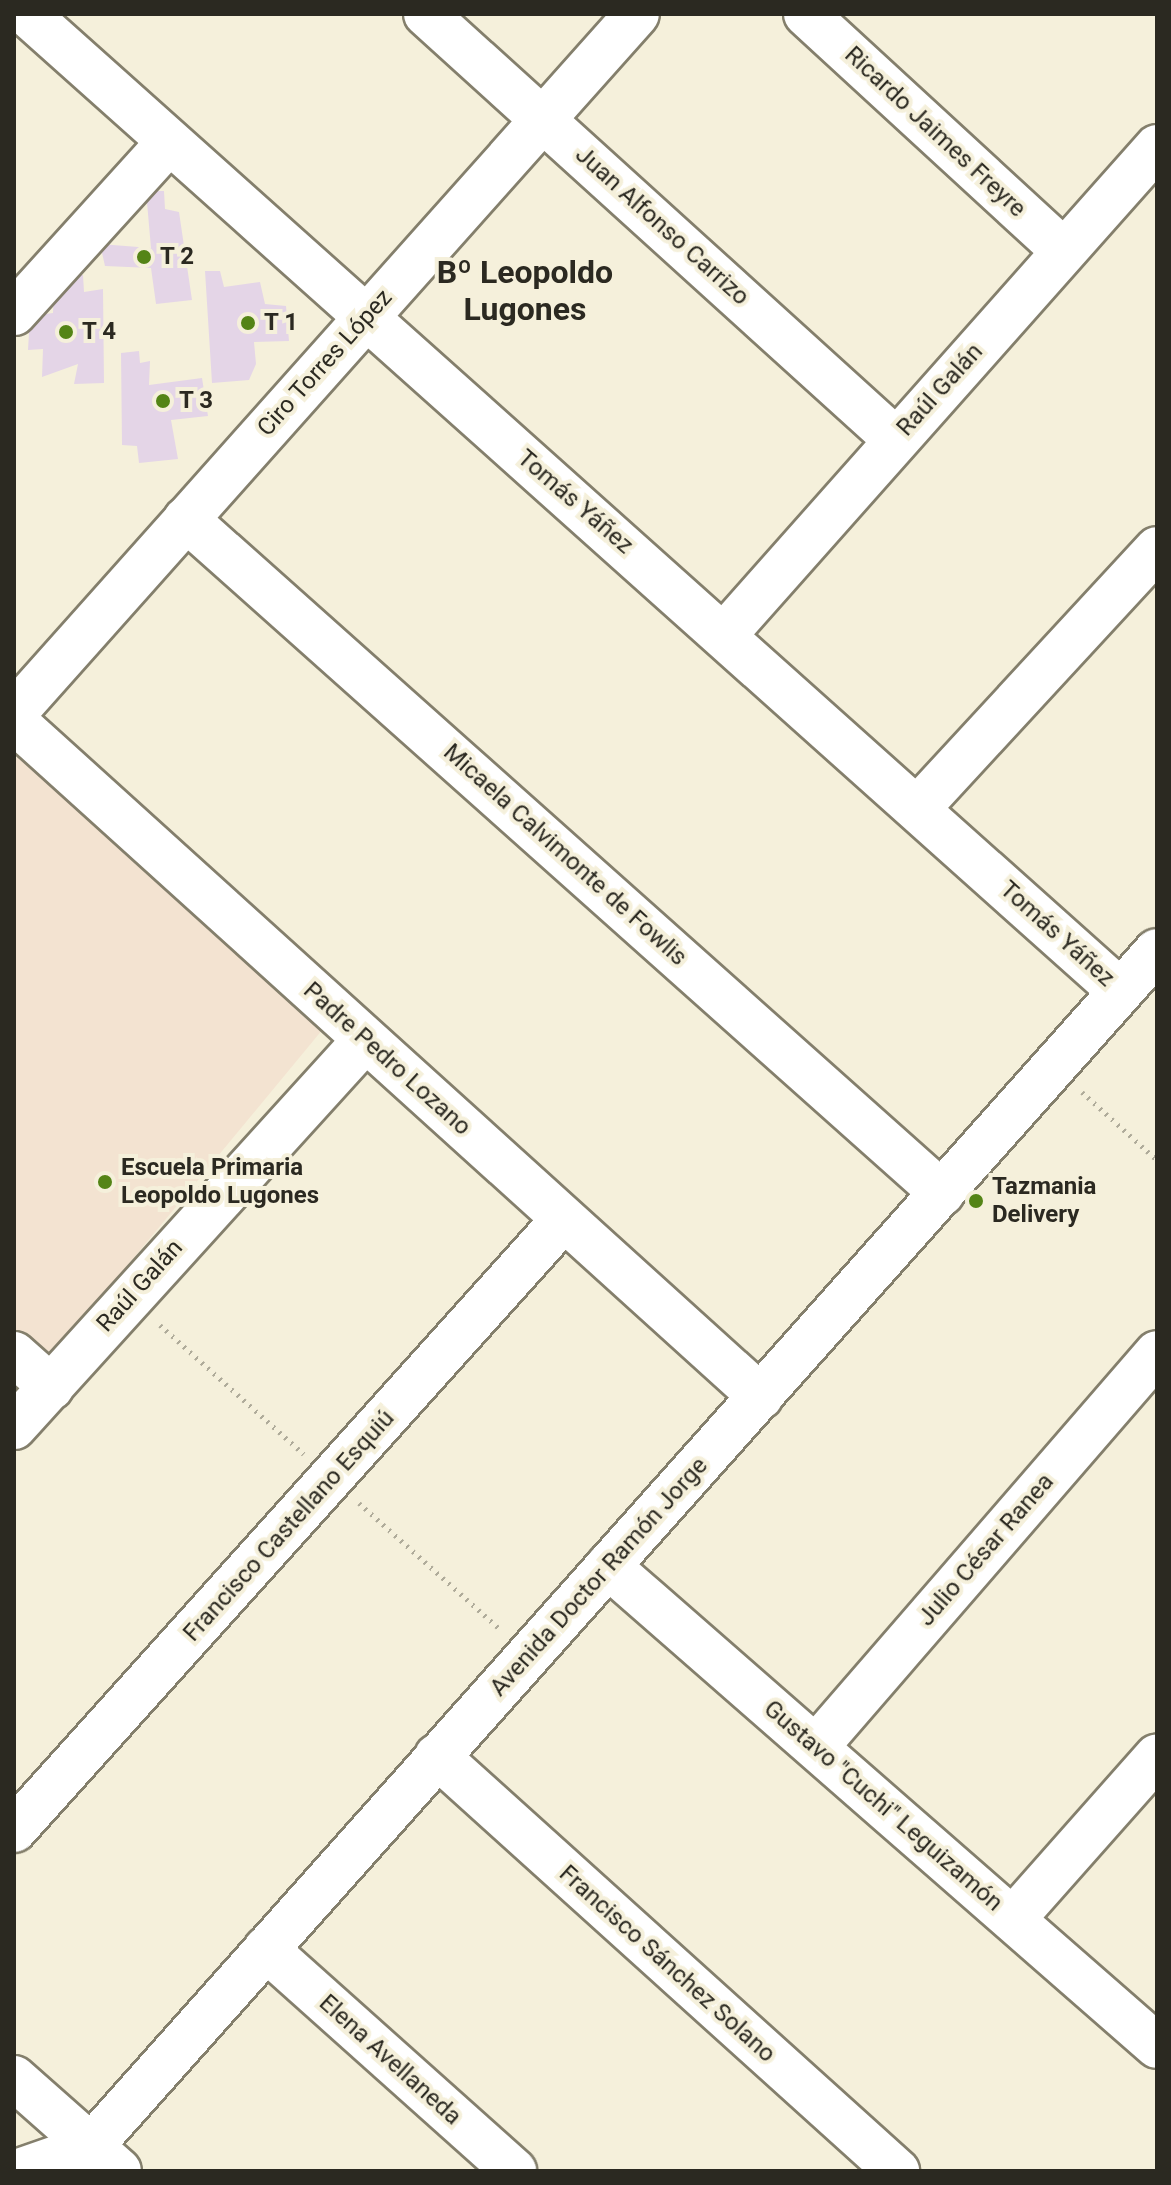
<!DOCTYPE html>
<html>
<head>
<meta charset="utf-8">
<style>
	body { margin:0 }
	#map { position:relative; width:1171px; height:2185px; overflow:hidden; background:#f5f0db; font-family:Roboto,sans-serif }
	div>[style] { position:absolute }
	.education>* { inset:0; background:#f3e3d1 }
	.building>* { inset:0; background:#e4d5e7 }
	.path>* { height:5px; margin-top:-2.5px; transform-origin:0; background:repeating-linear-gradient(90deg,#afab9a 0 2px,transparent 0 8px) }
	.roads { filter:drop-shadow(2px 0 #847f6c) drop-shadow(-2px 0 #847f6c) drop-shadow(0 2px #847f6c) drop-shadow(0 -2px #847f6c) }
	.minor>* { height:44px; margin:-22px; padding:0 22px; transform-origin:22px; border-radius:22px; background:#fff }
	.dots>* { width:22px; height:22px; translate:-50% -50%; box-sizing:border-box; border:4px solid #f5f0db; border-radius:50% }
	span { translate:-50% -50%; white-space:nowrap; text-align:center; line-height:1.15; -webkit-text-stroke:8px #f5f0db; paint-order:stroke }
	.street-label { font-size:24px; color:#2b2921 }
	.poi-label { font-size:24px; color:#2b2921; font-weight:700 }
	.left { translate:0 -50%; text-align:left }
	.district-label { font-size:32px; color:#2b2921; font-weight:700 }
	.frame { position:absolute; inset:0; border:16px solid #2b2921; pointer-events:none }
</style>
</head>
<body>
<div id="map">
	<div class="education">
		<div style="clip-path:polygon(20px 754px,323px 1029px,46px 1364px,14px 1335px,14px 761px)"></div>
	</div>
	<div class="building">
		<div style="clip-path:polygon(146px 191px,164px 191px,165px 209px,179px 212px,192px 300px,156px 304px,151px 268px,105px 266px,100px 244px,151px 248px)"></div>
		<div style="clip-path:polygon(205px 271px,220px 271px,224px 287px,260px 282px,265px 304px,286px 306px,289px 341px,254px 342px,256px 364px,249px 380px,212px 383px)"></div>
		<div style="clip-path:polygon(83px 275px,84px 292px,103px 289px,104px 383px,74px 384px,78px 364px,42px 377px,43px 349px,28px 350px,30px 316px,53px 313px,54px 288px,64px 276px)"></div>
		<div style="clip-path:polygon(139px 351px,140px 363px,150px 361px,149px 385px,202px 378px,208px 416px,171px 420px,178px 459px,139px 463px,137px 446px,122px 445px,121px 353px)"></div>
	</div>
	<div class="path">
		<div style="left:1082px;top:1092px;width:101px;rotate:42.2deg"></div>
		<div style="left:160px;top:1325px;width:193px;rotate:41.9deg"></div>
		<div style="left:359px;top:1503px;width:191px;rotate:41.8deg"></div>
	</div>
	<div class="roads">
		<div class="minor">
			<div style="left:27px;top:14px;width:1466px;rotate:41.79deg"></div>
			<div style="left:426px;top:14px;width:634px;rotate:42.19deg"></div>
			<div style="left:806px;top:14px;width:350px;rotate:42.6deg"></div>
			<div style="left:14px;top:313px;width:231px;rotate:-47.8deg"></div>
			<div style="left:186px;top:519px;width:1013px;rotate:41.72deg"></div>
			<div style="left:725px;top:634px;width:651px;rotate:-48.42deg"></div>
			<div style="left:14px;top:713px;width:936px;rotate:-48.29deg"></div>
			<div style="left:14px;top:721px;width:1007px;rotate:42.14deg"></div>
			<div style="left:918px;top:808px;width:352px;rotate:-47.3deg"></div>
			<div style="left:14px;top:1354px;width:50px;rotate:41.7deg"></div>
			<div style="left:14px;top:1427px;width:522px;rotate:-47.79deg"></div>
			<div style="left:608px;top:1566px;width:729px;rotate:41.16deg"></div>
			<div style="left:816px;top:1747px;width:521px;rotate:-49.12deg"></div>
			<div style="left:437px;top:1756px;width:620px;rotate:42.06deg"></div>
			<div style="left:14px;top:1830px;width:821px;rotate:-48.01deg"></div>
			<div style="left:1013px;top:1919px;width:217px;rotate:-48.5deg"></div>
			<div style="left:266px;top:1949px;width:333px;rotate:41.8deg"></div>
			<div style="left:14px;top:2078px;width:140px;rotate:41.5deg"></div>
			<div style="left:19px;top:2171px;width:76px;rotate:-19.1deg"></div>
			<div style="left:91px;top:2146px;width:1601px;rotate:-48.27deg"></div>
		</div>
	</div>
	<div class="dots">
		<div style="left:144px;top:257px;background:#548416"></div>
		<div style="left:248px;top:323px;background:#548416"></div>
		<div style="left:66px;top:332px;background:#548416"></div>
		<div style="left:163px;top:401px;background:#548416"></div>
		<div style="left:105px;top:1182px;background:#548416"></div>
		<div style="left:976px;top:1201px;background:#548416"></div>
	</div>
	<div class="street-label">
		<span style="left:935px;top:132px;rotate:43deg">Ricardo Jaimes Freyre</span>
		<span style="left:662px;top:226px;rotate:42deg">Juan Alfonso Carrizo</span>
		<span style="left:325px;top:363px;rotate:-48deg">Ciro Torres López</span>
		<span style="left:940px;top:390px;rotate:-48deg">Raúl Galán</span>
		<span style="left:575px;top:502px;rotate:41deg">Tomás Yáñez</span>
		<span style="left:565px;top:855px;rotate:42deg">Micaela Calvimonte de Fowlis</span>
		<span style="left:1057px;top:934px;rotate:42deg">Tomás Yáñez</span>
		<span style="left:387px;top:1059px;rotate:42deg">Padre Pedro Lozano</span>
		<span style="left:140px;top:1286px;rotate:-48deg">Raúl Galán</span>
		<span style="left:289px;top:1526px;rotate:-48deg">Francisco Castellano Esquiú</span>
		<span style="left:986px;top:1550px;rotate:-49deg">Julio César Ranea</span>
		<span style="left:599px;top:1577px;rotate:-48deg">Avenida Doctor Ramón Jorge</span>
		<span style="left:883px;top:1806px;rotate:41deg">Gustavo "Cuchi" Leguizamón</span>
		<span style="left:667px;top:1964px;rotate:42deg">Francisco Sánchez Solano</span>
		<span style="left:390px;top:2060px;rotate:42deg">Elena Avellaneda</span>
	</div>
	<div class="poi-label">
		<span class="left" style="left:160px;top:257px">T 2</span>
		<span class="left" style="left:264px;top:323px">T 1</span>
		<span class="left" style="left:82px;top:332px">T 4</span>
		<span class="left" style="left:179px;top:401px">T 3</span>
		<span class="left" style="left:121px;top:1182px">Escuela Primaria<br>Leopoldo Lugones</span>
		<span class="left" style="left:992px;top:1201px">Tazmania<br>Delivery</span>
	</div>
	<div class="district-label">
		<span style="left:525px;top:291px">Bº Leopoldo<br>Lugones</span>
	</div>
	<div class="frame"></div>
</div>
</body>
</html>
